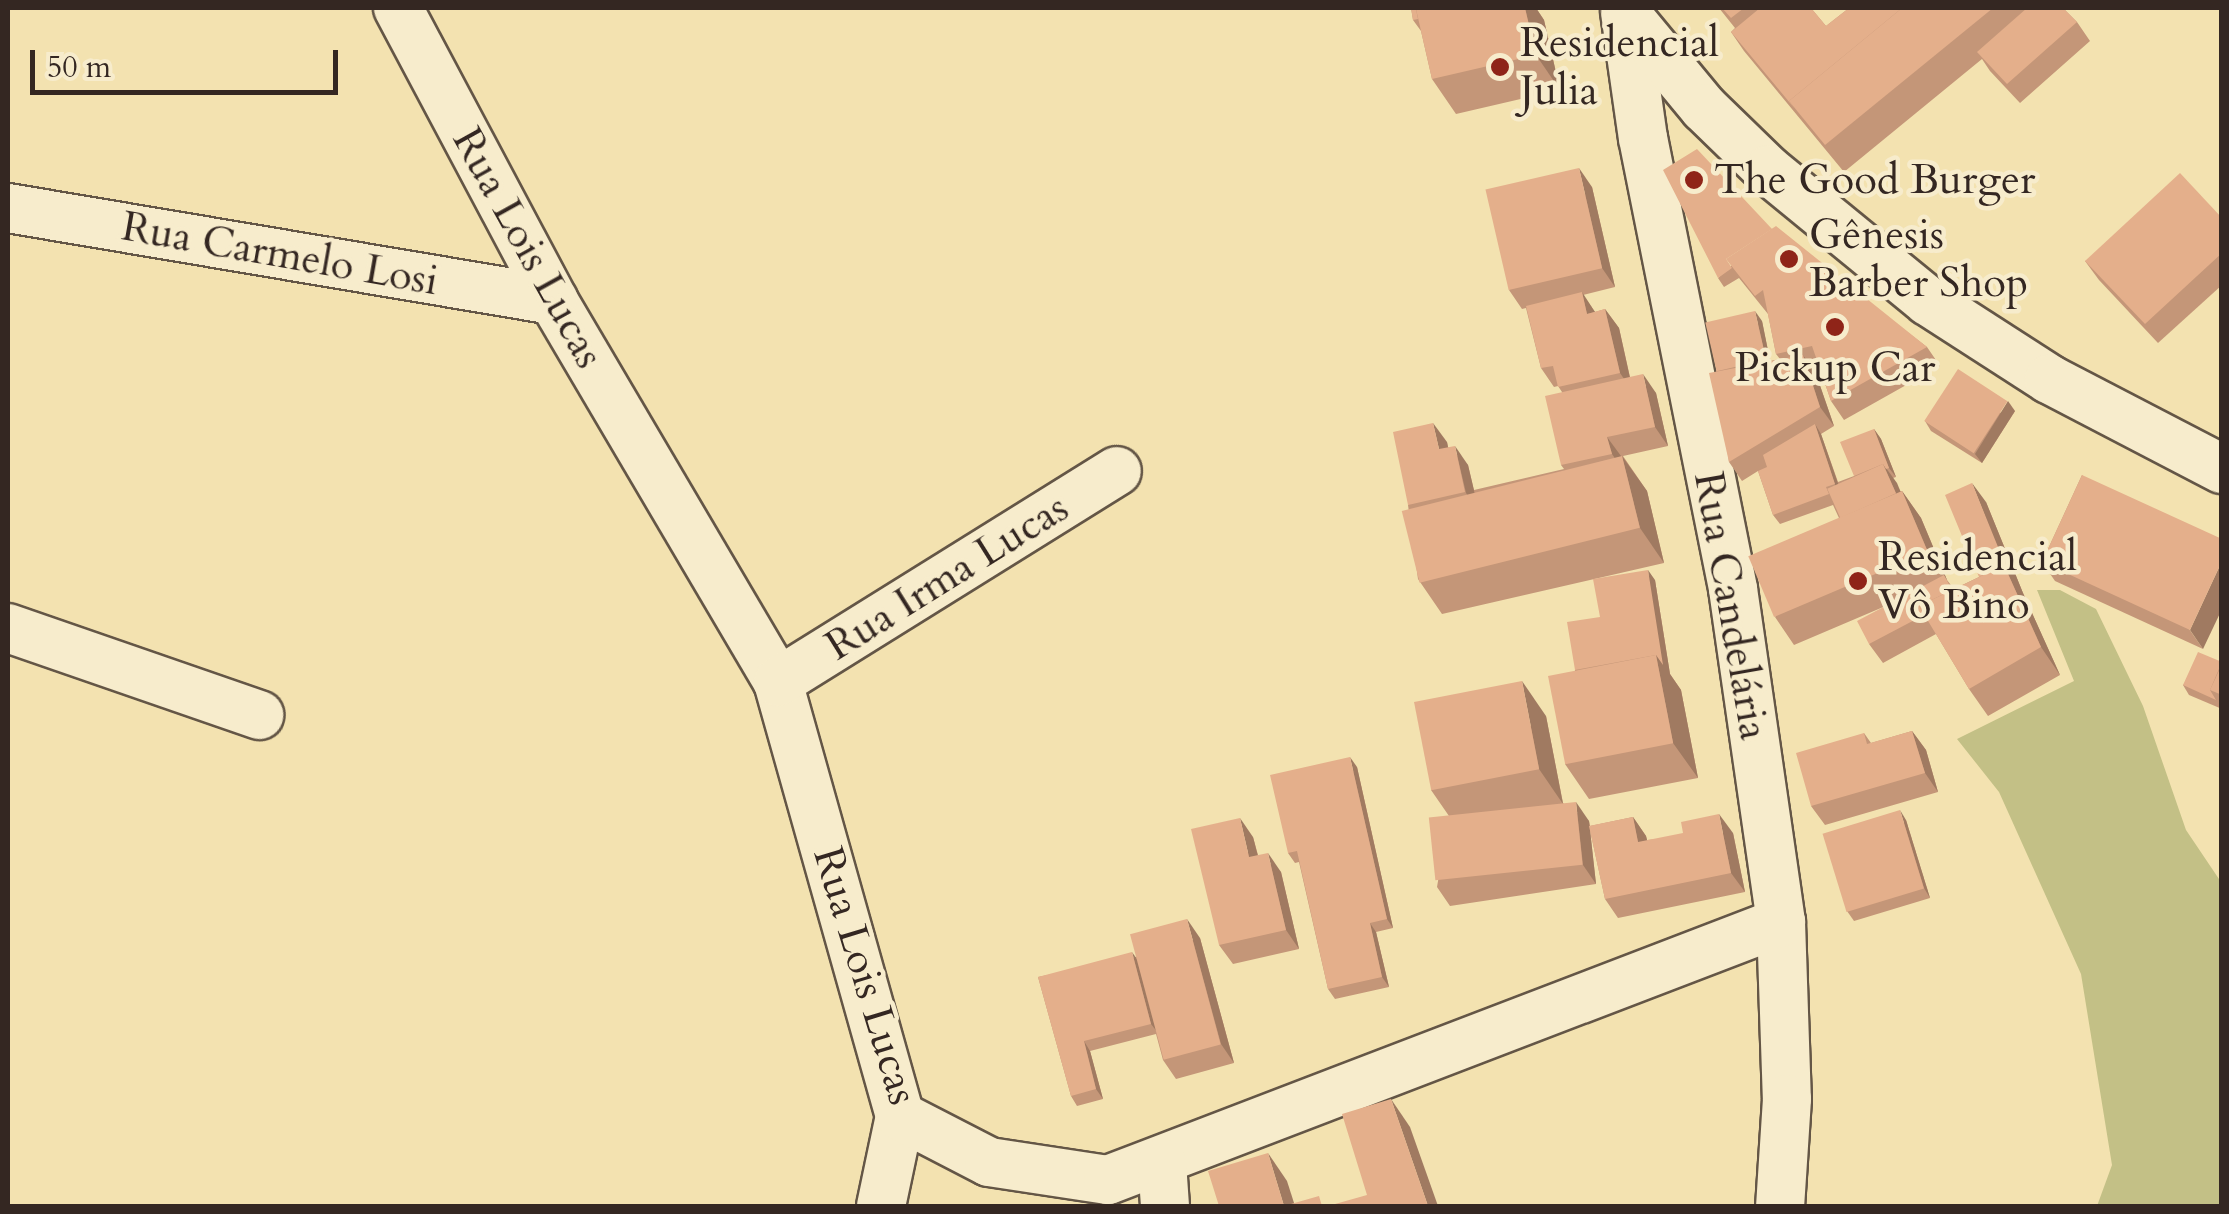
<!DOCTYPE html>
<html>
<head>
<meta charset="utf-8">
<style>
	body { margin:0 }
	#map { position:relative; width:2229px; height:1214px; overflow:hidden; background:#f3e2b0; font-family:Cardo,serif }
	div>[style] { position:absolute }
	.green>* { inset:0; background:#c3c086 }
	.roads { filter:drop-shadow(2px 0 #645646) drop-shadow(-2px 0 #645646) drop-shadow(0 2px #645646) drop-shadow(0 -2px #645646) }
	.minor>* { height:48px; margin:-24px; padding:0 24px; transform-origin:24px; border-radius:24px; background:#f7eccc }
	.wall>* { inset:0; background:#c49678 }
	.shaded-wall>* { inset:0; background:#a07a61 }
	.building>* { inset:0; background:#e4af8b; transform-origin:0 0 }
	.dots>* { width:28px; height:28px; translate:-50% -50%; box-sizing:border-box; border:5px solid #f7eccc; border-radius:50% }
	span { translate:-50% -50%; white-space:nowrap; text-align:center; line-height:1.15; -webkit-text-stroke:9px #f7eccc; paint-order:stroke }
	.poi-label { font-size:42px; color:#342722 }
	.left { translate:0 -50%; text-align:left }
	.street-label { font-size:42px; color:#342722 }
	.frame { position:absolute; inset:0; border:10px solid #342722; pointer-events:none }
	.scale { position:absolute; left:30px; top:50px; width:308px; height:45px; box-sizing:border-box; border:5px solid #342722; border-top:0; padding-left:12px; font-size:30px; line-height:35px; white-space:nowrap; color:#342722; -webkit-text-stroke:8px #f7eccc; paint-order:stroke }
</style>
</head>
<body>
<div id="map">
	<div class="green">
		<div style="clip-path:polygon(2037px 590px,2060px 590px,2096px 609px,2143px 706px,2186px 830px,2221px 882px,2221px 1206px,2097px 1206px,2112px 1165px,2081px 974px,1999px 792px,1957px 739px,2074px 681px)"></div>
	</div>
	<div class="roads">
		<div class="minor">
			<div style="left:398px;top:8px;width:331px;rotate:62deg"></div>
			<div style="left:553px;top:300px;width:443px;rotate:59.5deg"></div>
			<div style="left:778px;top:682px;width:451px;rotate:74.3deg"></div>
			<div style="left:900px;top:1116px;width:92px;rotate:101.9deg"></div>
			<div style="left:1625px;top:12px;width:127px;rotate:81.9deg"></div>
			<div style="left:1643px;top:138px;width:460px;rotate:78.7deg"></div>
			<div style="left:1733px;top:589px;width:336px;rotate:81.8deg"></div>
			<div style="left:1781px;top:922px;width:177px;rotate:88.1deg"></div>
			<div style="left:1787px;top:1099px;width:107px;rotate:93.7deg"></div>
			<div style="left:1627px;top:15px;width:121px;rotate:50.4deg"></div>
			<div style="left:1704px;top:108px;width:89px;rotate:44.1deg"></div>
			<div style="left:1768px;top:170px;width:207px;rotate:39.3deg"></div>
			<div style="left:1928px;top:301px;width:144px;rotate:32.8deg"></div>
			<div style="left:2049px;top:379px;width:195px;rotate:27.5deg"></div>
			<div style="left:8px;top:208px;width:553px;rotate:9.58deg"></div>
			<div style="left:8px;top:628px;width:266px;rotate:19.1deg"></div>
			<div style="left:778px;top:682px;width:399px;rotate:-31.9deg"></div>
			<div style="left:900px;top:1116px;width:100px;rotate:27.3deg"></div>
			<div style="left:989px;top:1162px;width:120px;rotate:8.6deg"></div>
			<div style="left:1108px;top:1180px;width:721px;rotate:-20.97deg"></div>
			<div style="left:1162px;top:1163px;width:43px;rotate:86deg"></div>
		</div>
	</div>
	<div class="wall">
		<div style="clip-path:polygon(1411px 8px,1536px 8px,1544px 20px,1560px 90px,1456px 114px,1432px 79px,1421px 31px,1413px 20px)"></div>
		<div style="clip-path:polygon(1719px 8px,1811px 8px,1826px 26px,1849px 8px,2063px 8px,2077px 22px,2090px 41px,2020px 103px,1990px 71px,1982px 59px,1844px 172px,1744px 51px,1731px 32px,1735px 28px)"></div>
		<div style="clip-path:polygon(1592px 187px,1615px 287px,1583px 295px,1595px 312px,1605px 309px,1619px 328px,1630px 377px,1656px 393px,1668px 446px,1623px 456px,1647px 491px,1664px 563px,1442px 614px,1418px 579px,1408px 505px,1447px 442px,1448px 447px,1468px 465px,1474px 490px,1564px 469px,1561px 465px,1562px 392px,1558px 386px,1554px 387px,1541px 368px,1526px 308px,1522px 309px,1509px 290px)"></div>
		<div style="clip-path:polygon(2222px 218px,2222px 285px,2158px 343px,2099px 280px,2085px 261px)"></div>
		<div style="clip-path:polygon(1772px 229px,1927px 347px,1940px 366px,1844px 420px,1831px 401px,1819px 366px,1812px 368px,1816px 374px,1834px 426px,1821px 434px,1838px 482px,1854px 476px,1874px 429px,1881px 439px,1896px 477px,1893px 478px,1900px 491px,1902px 491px,1921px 518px,1947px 580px,1954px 589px,1979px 577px,1986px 502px,2023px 593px,2060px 675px,1988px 716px,1969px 689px,1936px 634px,1883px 663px,1869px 644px,1888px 605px,1794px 645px,1775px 617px,1839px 518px,1833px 505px,1780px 524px,1773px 515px,1758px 471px,1742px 481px,1729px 462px,1716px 371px,1762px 321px,1770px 361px,1780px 359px,1776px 354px,1768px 314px,1739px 278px,1724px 287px,1718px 278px)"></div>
		<div style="clip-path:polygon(2015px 411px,1982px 463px,1931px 431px,1925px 421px)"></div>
		<div style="clip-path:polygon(2082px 475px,2203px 649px,2055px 581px,2042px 562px)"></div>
		<div style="clip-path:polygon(1655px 580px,1670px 674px,1681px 690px,1698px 778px,1589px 799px,1565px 764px,1575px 670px,1600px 617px)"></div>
		<div style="clip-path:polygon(2222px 662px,2222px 709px,2189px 695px,2183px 685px)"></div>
		<div style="clip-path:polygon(1546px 716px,1563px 803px,1589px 821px,1590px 826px,1633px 817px,1646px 836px,1647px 840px,1733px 833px,1745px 892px,1618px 918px,1605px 899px,1590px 830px,1596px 884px,1450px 906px,1437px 887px,1449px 816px,1431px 790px)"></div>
		<div style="clip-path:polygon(1912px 731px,1926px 750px,1938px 792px,1825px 825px,1811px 806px,1864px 733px,1871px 743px)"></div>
		<div style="clip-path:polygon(1357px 767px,1393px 928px,1376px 932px,1389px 987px,1335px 999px,1328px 989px,1299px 862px,1295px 863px,1288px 853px)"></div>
		<div style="clip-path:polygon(1906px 820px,1930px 898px,1854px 921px,1847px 911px)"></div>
		<div style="clip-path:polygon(1253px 837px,1258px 855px,1281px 872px,1299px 949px,1233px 964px,1219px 945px)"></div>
		<div style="clip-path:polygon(1200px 938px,1234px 1063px,1176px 1079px,1163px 1060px,1156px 1034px,1090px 1051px,1103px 1099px,1077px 1106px,1071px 1096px,1038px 977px,1136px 957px)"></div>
	</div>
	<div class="shaded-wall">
		<div style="clip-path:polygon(1525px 8px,1536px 8px,1544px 20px,1560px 90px,1536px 55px)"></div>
		<div style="clip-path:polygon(1579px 168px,1592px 187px,1615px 287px,1602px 268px)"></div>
		<div style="clip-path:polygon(1582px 292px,1595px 312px,1587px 314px)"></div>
		<div style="clip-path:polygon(1605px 309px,1619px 328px,1633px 392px,1620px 373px)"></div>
		<div style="clip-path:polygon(1755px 311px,1762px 321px,1772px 370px,1766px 360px)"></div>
		<div style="clip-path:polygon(1803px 355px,1816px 374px,1834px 426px,1820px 407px)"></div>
		<div style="clip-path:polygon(1643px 374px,1656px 393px,1668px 446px,1655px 427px)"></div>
		<div style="clip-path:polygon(2008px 401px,2015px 411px,1982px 463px,1975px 454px)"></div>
		<div style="clip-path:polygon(1433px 423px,1447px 442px,1452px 468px,1439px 449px)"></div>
		<div style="clip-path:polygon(1815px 424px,1821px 434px,1844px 501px,1837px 491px)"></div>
		<div style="clip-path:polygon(1874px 429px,1881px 439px,1896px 477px,1889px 468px)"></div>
		<div style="clip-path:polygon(1607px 437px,1621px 456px,1625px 473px,1612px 454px)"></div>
		<div style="clip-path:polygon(1455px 446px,1468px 465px,1479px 512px,1466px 493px)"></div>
		<div style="clip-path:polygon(1622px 456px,1647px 491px,1664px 563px,1640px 528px)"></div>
		<div style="clip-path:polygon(1883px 464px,1897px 483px,1911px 517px,1898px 498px)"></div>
		<div style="clip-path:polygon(1972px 483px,1986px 502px,2023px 593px,2060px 675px,2041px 647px,2004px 565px)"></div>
		<div style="clip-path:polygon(1902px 491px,1921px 518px,1947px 580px,1928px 552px)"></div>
		<div style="clip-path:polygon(2222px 561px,2222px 609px,2203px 649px,2190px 630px)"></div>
		<div style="clip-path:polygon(1648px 570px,1655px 580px,1670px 674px,1681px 690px,1698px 778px,1673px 743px,1656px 655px)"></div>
		<div style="clip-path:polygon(1522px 681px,1546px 716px,1563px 804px,1539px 769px)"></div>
		<div style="clip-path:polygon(1912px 731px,1926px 750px,1938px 792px,1925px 773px)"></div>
		<div style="clip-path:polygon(1350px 757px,1357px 767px,1393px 928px,1387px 919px)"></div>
		<div style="clip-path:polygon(1576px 802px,1589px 821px,1596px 884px,1583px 865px)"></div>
		<div style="clip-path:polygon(1900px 810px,1906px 820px,1930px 898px,1924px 888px)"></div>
		<div style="clip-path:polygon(1719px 814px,1733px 833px,1745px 892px,1731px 873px)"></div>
		<div style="clip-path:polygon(1633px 817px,1646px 836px,1652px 861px,1638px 842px)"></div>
		<div style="clip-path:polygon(1240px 818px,1253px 837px,1263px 876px,1249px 857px)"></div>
		<div style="clip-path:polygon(1268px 853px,1281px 872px,1299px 949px,1286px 930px)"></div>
		<div style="clip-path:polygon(1187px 919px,1200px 938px,1234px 1063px,1221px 1044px)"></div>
		<div style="clip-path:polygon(1370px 923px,1376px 932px,1389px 987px,1382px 977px)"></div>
		<div style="clip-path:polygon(1132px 952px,1139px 962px,1158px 1033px,1151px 1024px)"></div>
		<div style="clip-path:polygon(1084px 1041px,1090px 1051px,1103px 1099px,1096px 1089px)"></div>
		<div style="clip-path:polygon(1391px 1099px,1410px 1127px,1438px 1206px,1428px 1206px)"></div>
		<div style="clip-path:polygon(1268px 1153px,1287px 1181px,1295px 1206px,1284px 1206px)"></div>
	</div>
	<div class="building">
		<div style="clip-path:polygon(1411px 8px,1422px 8px,1416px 9px,1418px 19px,1413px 20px)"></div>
		<div style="clip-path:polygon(1422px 8px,1525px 8px,1536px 55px,1432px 79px,1416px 9px)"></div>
		<div style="clip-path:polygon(1722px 8px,1744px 8px,1731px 18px)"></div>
		<div style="clip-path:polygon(1760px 8px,1811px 8px,1826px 26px,1849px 8px,1902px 8px,1789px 101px,1795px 109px,1731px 32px)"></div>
		<div style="clip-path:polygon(1902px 8px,1993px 8px,1825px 145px,1789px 101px)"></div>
		<div style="clip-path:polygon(2027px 8px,2063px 8px,2077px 22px,2007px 84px,1977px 52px)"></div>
		<div style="clip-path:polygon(1697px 149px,1772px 229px,1726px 259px,1732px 268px,1718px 278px,1663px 170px)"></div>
		<div style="left:1579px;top:168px;width:103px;height:96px;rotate:77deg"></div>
		<div style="clip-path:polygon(2180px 173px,2222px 218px,2222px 253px,2145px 324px,2085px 261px)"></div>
		<div style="clip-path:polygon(1776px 226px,1927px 347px,1831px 401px,1812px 346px,1776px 354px,1763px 290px,1755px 296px,1726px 259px)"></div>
		<div style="clip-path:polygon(1582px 292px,1587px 314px,1605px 309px,1620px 373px,1558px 387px,1553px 366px,1541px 368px,1526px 306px)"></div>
		<div style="left:1755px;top:311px;width:50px;height:51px;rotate:77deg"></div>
		<div style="clip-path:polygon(1803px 355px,1820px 407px,1729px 462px,1709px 373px)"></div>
		<div style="left:1958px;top:369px;width:59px;height:62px;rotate:33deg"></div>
		<div style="clip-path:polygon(1643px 374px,1655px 427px,1607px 437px,1612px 454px,1561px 465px,1545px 396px)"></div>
		<div style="clip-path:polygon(1433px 423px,1439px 449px,1455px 446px,1465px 492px,1408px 505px,1393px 432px)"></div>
		<div style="clip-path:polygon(1815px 424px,1835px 484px,1826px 487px,1829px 494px,1773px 515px,1758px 471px,1767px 467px,1763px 455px)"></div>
		<div style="clip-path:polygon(1874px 429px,1889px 468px,1886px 469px,1883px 464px,1854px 476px,1840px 442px)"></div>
		<div style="left:1622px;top:456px;width:74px;height:227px;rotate:76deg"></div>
		<div style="left:1883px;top:464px;width:32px;height:61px;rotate:66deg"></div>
		<div style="clip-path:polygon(2082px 475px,2222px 539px,2222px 561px,2190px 630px,2042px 562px)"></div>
		<div style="clip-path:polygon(1972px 483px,2009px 574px,2004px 565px,1979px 577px,1945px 495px)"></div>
		<div style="left:1902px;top:491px;width:66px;height:167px;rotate:67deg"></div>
		<div style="clip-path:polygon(2004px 565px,2041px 647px,1969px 689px,1919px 606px)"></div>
		<div style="clip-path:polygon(1648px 570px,1663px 665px,1656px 655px,1575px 670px,1567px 622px,1600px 617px,1593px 579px)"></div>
		<div style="clip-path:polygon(1944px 575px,1952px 590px,1919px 606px,1924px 615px,1869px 644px,1857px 621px)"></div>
		<div style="clip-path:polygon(2198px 652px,2222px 662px,2210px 690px,2216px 700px,2183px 685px)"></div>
		<div style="left:1656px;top:655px;width:90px;height:110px;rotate:79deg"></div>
		<div style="clip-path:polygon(2222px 664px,2222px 695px,2210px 690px)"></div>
		<div style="left:1522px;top:681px;width:90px;height:110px;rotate:79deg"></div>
		<div style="clip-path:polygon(1912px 731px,1925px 773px,1811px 806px,1796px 753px,1864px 733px,1867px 744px)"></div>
		<div style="clip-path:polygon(1350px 757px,1387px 919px,1370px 923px,1382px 977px,1328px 989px,1297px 851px,1288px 853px,1270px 775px)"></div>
		<div style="left:1576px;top:802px;width:63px;height:148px;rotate:84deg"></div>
		<div style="left:1900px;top:810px;width:82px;height:81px;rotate:73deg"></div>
		<div style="clip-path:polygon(1719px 814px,1731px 873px,1605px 899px,1589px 826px,1633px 817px,1638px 842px,1683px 833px,1681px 822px)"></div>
		<div style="clip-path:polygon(1240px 818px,1249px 857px,1268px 853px,1286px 930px,1219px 945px,1191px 829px)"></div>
		<div style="left:1187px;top:919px;width:130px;height:59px;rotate:75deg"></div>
		<div style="clip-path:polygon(1132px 952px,1151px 1024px,1084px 1041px,1096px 1089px,1071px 1096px,1038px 977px)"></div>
		<div style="clip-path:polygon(1391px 1099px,1428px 1206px,1328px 1206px,1367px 1195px,1342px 1114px)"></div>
		<div style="clip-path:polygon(1268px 1153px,1284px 1206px,1319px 1196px,1322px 1206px,1219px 1206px,1208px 1171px)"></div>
	</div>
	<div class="dots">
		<div style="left:1500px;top:67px;background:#8f2418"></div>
		<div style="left:1694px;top:180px;background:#8f2418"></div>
		<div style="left:1789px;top:259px;background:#8f2418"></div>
		<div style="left:1835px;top:327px;background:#8f2418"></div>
		<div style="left:1858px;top:581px;background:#8f2418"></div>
	</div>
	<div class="poi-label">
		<span class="left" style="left:1520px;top:67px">Residencial<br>Julia</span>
		<span class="left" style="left:1714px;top:180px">The Good Burger</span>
		<span class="left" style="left:1809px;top:259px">Gênesis<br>Barber Shop</span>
		<span style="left:1835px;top:368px">Pickup Car</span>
		<span class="left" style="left:1878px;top:581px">Residencial<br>Vô Bino</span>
	</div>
	<div class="street-label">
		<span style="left:528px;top:248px;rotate:61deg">Rua Lois Lucas</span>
		<span style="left:280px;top:254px;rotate:10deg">Rua Carmelo Losi</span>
		<span style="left:947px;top:577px;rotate:-32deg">Rua Irma Lucas</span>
		<span style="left:1731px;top:606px;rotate:80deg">Rua Candelária</span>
		<span style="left:865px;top:976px;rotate:73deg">Rua Lois Lucas</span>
	</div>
	<div class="frame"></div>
	<div class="scale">50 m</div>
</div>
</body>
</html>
